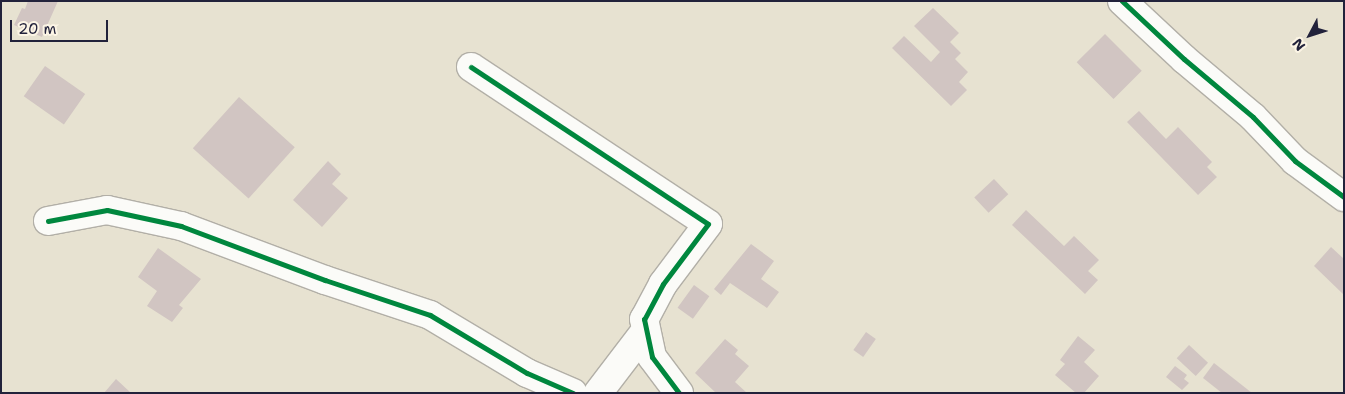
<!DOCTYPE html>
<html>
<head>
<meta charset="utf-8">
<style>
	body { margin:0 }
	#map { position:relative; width:1345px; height:394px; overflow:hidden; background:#e7e2d1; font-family:"Shantell Sans",sans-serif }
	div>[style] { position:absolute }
	.building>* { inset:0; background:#d1c5c2; transform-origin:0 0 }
	.roads { filter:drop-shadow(1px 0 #b2afa7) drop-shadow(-1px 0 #b2afa7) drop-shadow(0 1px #b2afa7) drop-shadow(0 -1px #b2afa7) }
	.minor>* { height:28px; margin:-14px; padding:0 14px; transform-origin:14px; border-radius:14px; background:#fbfbf8 }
	.cycleway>* { height:5px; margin:-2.5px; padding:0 2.5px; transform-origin:2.5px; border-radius:2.5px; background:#00873e }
	span { translate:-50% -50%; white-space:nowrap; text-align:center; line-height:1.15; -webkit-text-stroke:5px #fcf5e5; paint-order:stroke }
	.frame { position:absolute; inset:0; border:2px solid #22223b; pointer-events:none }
	.north { position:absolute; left:1285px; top:10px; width:50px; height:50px; -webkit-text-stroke:4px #fcf5e5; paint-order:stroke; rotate:230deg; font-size:14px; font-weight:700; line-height:20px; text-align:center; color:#22223b }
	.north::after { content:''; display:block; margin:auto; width:18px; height:22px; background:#22223b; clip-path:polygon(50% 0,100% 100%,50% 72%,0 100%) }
	.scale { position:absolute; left:10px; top:20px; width:98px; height:22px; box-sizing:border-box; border:2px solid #22223b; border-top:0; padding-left:6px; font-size:15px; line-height:18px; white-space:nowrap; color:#22223b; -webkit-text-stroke:4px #fcf5e5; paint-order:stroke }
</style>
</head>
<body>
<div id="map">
	<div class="building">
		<div style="clip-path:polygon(28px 1px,58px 1px,42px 37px,14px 25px,22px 8px,25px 9px)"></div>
		<div style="clip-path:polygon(933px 8px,959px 33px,950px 42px,961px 53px,955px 59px,968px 72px,959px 82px,967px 90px,951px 106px,892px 48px,904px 36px,931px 62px,940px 52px,914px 26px)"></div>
		<div style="left:1105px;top:34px;width:52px;height:40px;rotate:45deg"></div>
		<div style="left:45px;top:66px;width:49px;height:37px;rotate:35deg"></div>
		<div style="left:239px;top:97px;width:75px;height:69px;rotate:42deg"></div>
		<div style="clip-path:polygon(1139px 111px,1166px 139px,1178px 127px,1212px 162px,1207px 167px,1217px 177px,1198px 195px,1127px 122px)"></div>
		<div style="clip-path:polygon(328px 161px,341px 174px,332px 184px,348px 198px,322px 227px,293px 200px)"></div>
		<div style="left:994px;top:179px;width:21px;height:27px;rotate:47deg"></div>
		<div style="clip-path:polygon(1026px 210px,1064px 246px,1074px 236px,1099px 260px,1088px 271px,1098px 280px,1085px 294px,1012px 225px)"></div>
		<div style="clip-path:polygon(751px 244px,774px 261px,761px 279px,779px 292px,767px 308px,730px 283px,721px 295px,714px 289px)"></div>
		<div style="clip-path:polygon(1331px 247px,1344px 259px,1344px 295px,1314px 266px)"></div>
		<div style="clip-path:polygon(158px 248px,201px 279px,179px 305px,183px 308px,172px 322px,147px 306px,157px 291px,138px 277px)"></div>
		<div style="left:694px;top:285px;width:19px;height:28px;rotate:36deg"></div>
		<div style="left:866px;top:332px;width:12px;height:22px;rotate:35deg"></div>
		<div style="clip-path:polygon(1078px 336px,1095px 350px,1084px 362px,1099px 376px,1084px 393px,1076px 393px,1055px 375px,1065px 364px,1060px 360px)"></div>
		<div style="clip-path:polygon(725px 339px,738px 350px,735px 354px,749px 366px,735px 382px,747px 393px,716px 393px,695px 373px)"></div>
		<div style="left:1189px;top:345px;width:26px;height:18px;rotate:43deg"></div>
		<div style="clip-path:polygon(1214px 363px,1252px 393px,1222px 393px,1203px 378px)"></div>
		<div style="clip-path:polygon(1175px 366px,1187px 375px,1184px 379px,1189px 383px,1182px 390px,1166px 377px)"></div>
		<div style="clip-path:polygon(116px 379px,131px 393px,104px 393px)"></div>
	</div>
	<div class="roads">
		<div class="minor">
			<div style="left:1122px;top:1px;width:85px;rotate:43.1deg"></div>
			<div style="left:1184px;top:59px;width:90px;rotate:40deg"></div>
			<div style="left:1253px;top:117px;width:61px;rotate:46.3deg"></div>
			<div style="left:1295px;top:161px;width:61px;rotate:36.3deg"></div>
			<div style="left:471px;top:67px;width:284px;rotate:33.5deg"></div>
			<div style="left:708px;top:224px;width:75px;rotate:126.9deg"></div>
			<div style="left:663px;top:284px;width:40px;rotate:118deg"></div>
			<div style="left:644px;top:319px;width:39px;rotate:78deg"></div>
			<div style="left:652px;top:357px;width:45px;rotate:53.1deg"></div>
			<div style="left:48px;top:221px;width:60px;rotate:-10.6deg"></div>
			<div style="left:107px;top:210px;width:76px;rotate:12.2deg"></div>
			<div style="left:181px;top:226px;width:154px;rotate:20.6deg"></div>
			<div style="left:325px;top:280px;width:111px;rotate:18.4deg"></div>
			<div style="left:430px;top:315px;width:113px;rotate:30.9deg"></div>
			<div style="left:527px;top:373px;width:50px;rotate:23.5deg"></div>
			<div style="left:598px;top:393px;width:79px;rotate:-52.7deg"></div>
		</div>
	</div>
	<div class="cycleway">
		<div style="left:1122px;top:1px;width:85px;rotate:43.1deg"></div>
		<div style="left:1184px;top:59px;width:90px;rotate:40deg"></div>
		<div style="left:1253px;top:117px;width:61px;rotate:46.3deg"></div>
		<div style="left:1295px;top:161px;width:61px;rotate:36.3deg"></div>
		<div style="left:471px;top:67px;width:284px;rotate:33.5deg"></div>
		<div style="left:708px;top:224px;width:75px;rotate:126.9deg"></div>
		<div style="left:663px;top:284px;width:40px;rotate:118deg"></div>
		<div style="left:644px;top:319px;width:39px;rotate:78deg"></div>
		<div style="left:652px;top:357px;width:45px;rotate:53.1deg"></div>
		<div style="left:48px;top:221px;width:60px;rotate:-10.6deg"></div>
		<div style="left:107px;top:210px;width:76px;rotate:12.2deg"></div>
		<div style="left:181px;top:226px;width:154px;rotate:20.6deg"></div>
		<div style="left:325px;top:280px;width:111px;rotate:18.4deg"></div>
		<div style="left:430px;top:315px;width:113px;rotate:30.9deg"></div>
		<div style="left:527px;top:373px;width:50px;rotate:23.5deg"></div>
	</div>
	<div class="frame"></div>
	<div class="north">N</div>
	<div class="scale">20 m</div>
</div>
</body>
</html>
